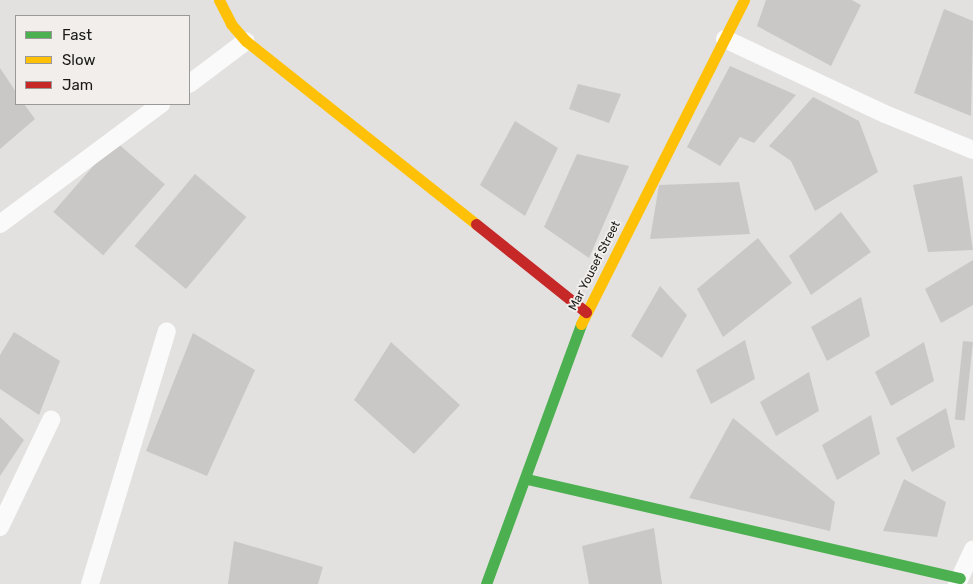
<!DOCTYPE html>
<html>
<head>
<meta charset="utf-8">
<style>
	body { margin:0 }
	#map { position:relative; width:973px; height:584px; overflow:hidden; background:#e2e1df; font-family:Rubik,sans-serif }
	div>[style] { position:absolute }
	.building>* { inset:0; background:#c9c8c6; transform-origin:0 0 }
	.street>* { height:18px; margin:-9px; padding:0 9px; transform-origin:9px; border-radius:9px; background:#fbfafa }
	.fast>* { height:11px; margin:-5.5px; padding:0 5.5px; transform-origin:5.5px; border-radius:5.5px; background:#4caf50 }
	.slow>* { height:11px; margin:-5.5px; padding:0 5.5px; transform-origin:5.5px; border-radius:5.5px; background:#ffc107 }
	.jam>* { height:11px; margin:-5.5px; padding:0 5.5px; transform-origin:5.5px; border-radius:5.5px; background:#c62828 }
	span { translate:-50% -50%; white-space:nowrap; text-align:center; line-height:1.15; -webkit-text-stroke:4px #f1eeeb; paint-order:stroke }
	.street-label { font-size:12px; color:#1a1918 }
	.legend { position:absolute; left:15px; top:15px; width:175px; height:90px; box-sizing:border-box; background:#f1eeeb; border:1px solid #9b9997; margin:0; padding:6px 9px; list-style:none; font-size:15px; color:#1a1918 }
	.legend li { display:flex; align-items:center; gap:10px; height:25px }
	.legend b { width:25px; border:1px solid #9b9997 }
</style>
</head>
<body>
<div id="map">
	<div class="building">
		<div style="clip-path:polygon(766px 0,852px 0,861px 5px,831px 66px,757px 26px)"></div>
		<div style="clip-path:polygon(944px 9px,973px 21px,971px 116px,914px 93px)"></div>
		<div style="clip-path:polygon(730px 66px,796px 95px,754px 143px,740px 137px,720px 166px,687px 147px)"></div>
		<div style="clip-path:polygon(0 68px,16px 92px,16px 104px,24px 104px,35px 119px,0 149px)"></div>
		<div style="clip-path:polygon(578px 84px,621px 94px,609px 123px,569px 109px)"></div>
		<div style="clip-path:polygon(813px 97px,859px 121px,878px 172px,815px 211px,791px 161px,769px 146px)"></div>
		<div style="clip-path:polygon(515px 121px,558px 148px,525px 216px,480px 185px)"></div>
		<div style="left:115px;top:141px;width:66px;height:94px;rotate:41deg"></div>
		<div style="clip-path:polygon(577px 154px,629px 166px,589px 258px,544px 227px)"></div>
		<div style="left:195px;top:174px;width:67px;height:94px;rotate:40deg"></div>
		<div style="clip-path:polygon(962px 176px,973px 250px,928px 252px,913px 185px)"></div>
		<div style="clip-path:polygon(739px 182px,750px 234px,650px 239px,659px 185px)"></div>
		<div style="clip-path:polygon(841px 212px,871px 252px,811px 295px,789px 256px)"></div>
		<div style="clip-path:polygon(758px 238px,792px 283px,723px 337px,697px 289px)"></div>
		<div style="clip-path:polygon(973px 260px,973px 305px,941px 323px,925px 289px)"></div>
		<div style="clip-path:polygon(660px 286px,687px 315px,662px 358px,631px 336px)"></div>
		<div style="clip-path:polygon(861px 297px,870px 336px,827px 361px,811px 327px)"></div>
		<div style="clip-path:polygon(14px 332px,60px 361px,39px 415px,0 389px,0 355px)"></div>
		<div style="clip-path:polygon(193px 333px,255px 370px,207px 476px,146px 451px)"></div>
		<div style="clip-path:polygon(745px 340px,755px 379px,711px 404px,696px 370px)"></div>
		<div style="left:963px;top:341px;width:10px;height:79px;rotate:6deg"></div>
		<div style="clip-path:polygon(391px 342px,460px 405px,414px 454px,354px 400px)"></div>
		<div style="clip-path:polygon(924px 342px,934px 381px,891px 406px,875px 372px)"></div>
		<div style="clip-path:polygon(809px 372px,819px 411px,776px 436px,760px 402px)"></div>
		<div style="clip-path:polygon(946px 408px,955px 447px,912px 472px,896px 438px)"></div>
		<div style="clip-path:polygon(871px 415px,880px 454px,837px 480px,822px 445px)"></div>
		<div style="clip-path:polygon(0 417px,24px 440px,0 476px)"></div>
		<div style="clip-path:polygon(733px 418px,835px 502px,830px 531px,689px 498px)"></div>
		<div style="clip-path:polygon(904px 479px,946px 502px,937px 537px,883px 531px)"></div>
		<div style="clip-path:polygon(654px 528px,662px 584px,589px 584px,582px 546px)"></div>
		<div style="clip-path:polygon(234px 541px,323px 567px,318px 584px,228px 584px)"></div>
	</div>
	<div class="street">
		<div style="left:725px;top:39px;width:177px;rotate:25.1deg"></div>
		<div style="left:885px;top:114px;width:95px;rotate:22.2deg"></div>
		<div style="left:189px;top:84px;width:71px;rotate:-37deg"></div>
		<div style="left:0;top:224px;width:201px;rotate:-36.7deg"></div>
		<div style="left:0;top:527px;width:119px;rotate:-64.5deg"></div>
		<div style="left:90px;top:584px;width:264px;rotate:-73.1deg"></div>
		<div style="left:957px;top:584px;width:38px;rotate:-65deg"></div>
	</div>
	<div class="fast">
		<div style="left:527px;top:479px;width:444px;rotate:12.9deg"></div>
		<div style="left:486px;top:584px;width:277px;rotate:-69.9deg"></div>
	</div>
	<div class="slow">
		<div style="left:219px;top:0;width:27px;rotate:63deg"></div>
		<div style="left:231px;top:24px;width:23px;rotate:49deg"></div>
		<div style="left:246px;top:41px;width:294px;rotate:38.5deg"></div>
		<div style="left:581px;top:324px;width:363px;rotate:-63.3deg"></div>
	</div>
	<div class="jam">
		<div style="left:476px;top:224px;width:141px;rotate:38.7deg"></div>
	</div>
	<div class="street-label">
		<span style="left:595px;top:266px;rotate:-63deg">Mar Yousef Street</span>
	</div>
	<ul class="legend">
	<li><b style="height:6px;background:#4caf50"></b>Fast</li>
	<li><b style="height:6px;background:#ffc107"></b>Slow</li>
	<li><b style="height:6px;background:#c62828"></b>Jam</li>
	</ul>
</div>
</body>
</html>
